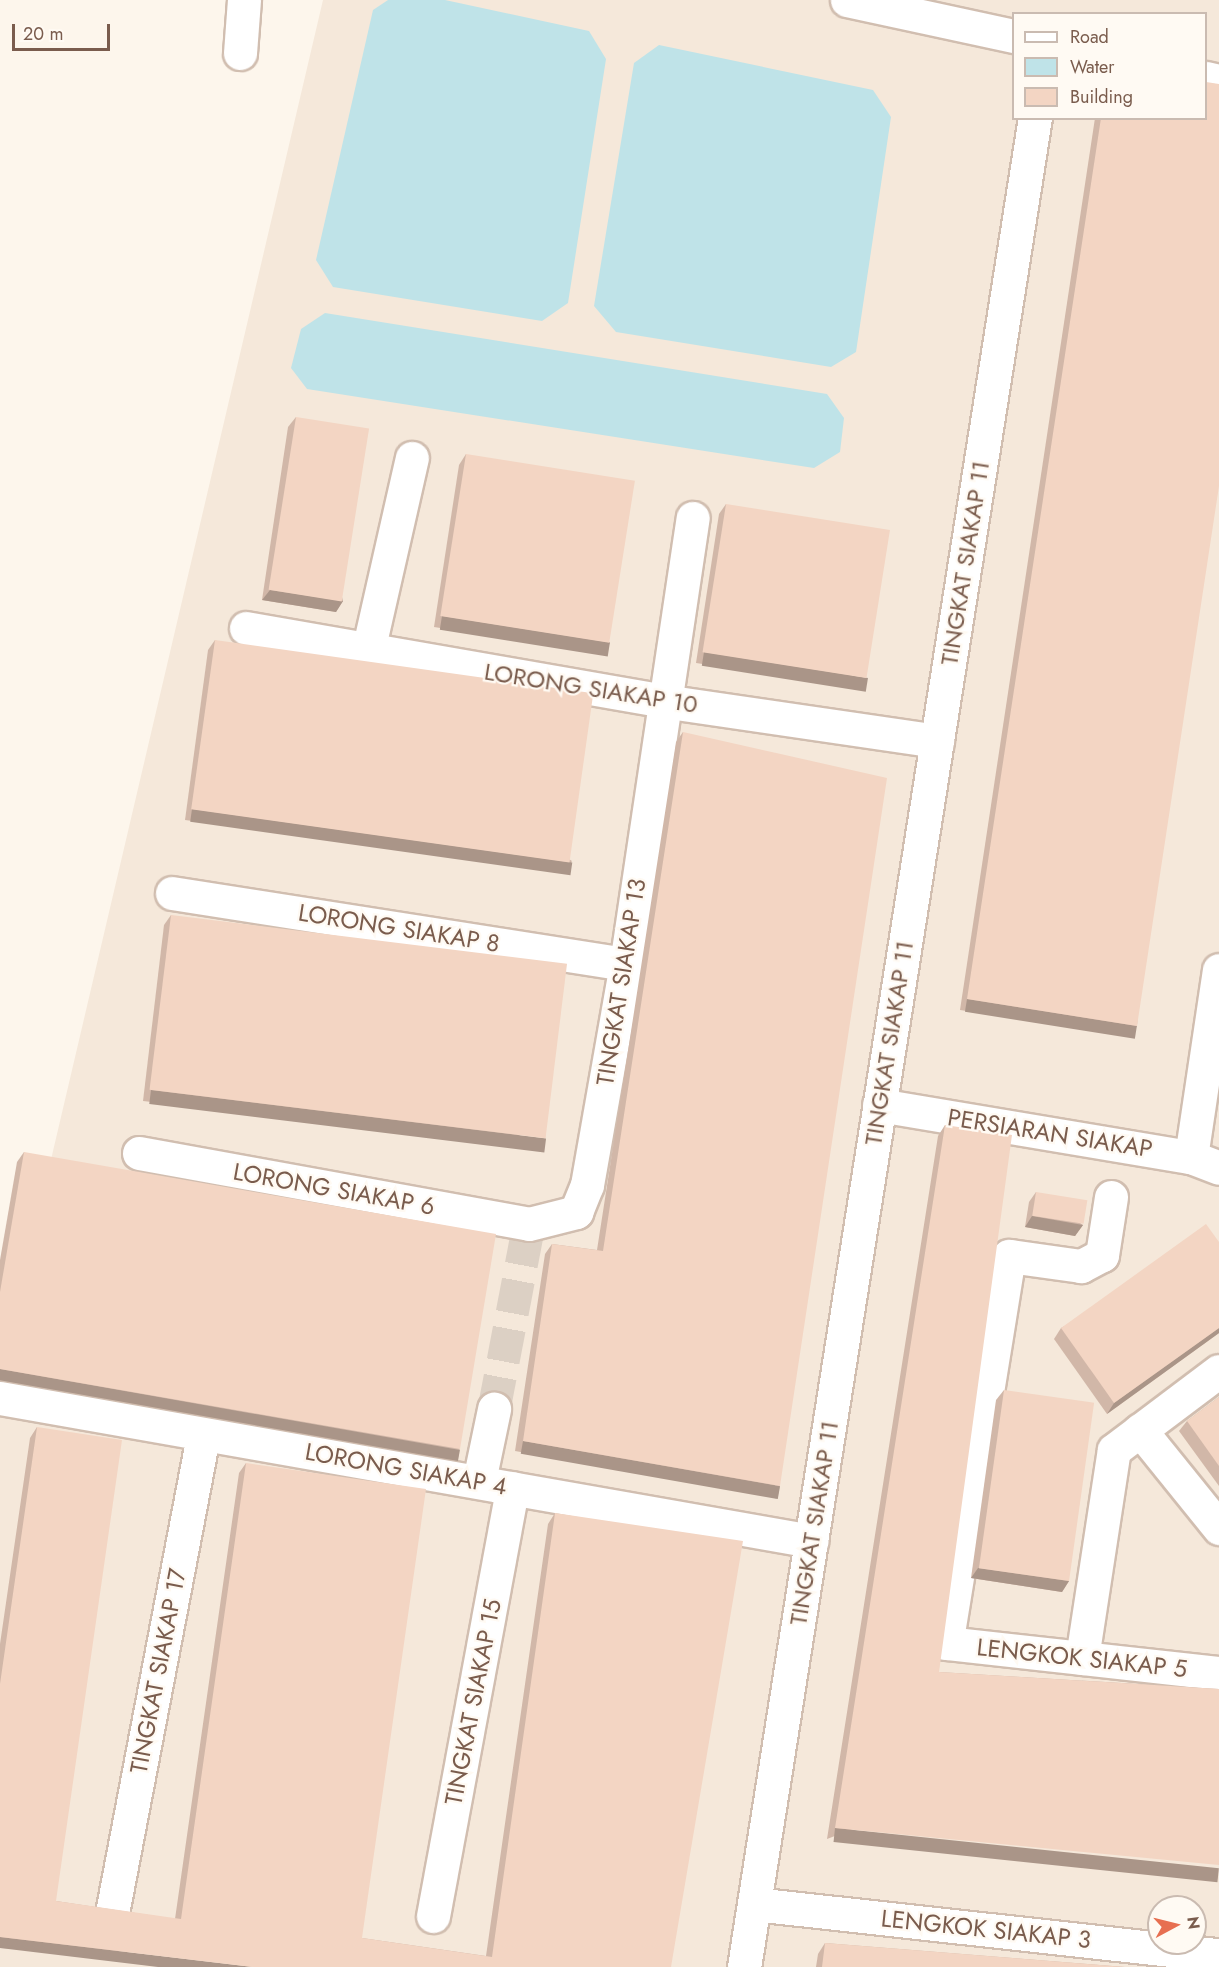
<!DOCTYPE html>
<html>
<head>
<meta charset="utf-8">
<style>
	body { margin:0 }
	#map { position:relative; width:1219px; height:1967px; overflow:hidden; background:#fdf6ec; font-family:Jost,sans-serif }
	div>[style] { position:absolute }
	.residential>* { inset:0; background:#f5e8da }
	.water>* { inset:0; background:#bfe3e8 }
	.minor-tunnel>* { height:33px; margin-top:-16.5px; transform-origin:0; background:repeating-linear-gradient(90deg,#dcd0c4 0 33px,transparent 0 49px) }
	.roads { filter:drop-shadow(2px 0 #d1beb0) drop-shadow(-2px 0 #d1beb0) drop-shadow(0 2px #d1beb0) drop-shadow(0 -2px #d1beb0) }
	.minor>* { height:33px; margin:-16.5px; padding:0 16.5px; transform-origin:16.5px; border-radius:16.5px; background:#fff }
	.wall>* { inset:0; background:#d1b7a8 }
	.shaded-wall>* { inset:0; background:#aa9588; transform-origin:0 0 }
	.building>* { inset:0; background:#f3d5c3; transform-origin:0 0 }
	span { translate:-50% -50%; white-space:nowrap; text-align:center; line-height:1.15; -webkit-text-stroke:4.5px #fffaf3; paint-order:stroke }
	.street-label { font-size:24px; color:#7a5c4d }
	.legend { position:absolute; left:1012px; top:12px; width:195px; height:108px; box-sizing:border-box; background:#fffaf3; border:2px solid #cabbb1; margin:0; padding:8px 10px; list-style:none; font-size:18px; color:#7a5c4d }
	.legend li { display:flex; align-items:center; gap:12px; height:30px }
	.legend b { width:30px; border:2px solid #cabbb1 }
	.north { position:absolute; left:1147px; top:1895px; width:60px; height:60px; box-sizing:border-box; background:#fffaf3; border:2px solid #cabbb1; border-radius:50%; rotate:83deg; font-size:16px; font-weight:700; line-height:24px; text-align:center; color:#7a5c4d }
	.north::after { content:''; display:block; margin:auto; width:21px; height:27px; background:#e76f51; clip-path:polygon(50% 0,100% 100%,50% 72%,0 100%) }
	.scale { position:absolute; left:12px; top:24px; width:98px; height:27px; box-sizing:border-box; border:3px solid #7a5c4d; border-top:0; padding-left:8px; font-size:18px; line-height:21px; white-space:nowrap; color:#7a5c4d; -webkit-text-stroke:4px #fffaf3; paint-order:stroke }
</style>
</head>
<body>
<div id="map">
	<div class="residential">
		<div style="clip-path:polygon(evenodd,323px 0,1219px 0,1219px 1967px,0 1967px,0 1377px,323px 0,1014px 14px,1206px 14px,1206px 118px,1014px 118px,1014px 14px,323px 0,1159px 1907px,1195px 1907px,1195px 1943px,1159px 1943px,1159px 1907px)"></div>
	</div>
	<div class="water">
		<div style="clip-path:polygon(388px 0,445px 0,589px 31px,606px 59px,568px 303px,542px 321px,333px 287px,316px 260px,373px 10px)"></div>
		<div style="clip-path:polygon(659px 45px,873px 90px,891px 117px,856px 352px,831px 367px,616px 332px,594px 306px,634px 63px)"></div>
		<div style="clip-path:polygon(325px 313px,827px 394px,844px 418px,840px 452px,814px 468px,307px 389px,291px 368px,301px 329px)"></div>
	</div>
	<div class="minor-tunnel">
		<div style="left:494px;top:1409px;width:188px;rotate:-79.3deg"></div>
	</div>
	<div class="roads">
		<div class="minor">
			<div style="left:847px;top:0;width:171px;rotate:12.2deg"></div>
			<div style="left:240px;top:53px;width:53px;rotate:-85.7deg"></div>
			<div style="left:1206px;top:78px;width:13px;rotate:13deg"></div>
			<div style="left:246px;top:628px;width:423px;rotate:9.9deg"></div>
			<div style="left:663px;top:701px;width:277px;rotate:8.3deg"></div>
			<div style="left:368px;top:651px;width:198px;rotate:-77.2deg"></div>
			<div style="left:172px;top:893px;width:460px;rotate:8.9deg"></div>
			<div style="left:879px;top:1105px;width:316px;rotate:9.5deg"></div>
			<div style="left:1191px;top:1157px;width:30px;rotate:21deg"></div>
			<div style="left:139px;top:1153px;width:396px;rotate:10.3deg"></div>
			<div style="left:529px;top:1224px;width:49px;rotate:-14.3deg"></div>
			<div style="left:576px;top:1212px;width:29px;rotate:-68deg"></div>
			<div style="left:587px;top:1185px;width:224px;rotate:-80deg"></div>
			<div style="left:626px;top:964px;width:451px;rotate:-81.5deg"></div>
			<div style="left:1191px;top:1157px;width:189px;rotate:-81.5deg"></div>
			<div style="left:1111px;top:1197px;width:59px;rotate:98.8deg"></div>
			<div style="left:1102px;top:1255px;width:24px;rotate:152deg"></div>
			<div style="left:1081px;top:1266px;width:73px;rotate:-172.1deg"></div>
			<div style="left:1009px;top:1256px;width:392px;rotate:99.2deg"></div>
			<div style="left:946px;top:1643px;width:275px;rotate:6.3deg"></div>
			<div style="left:0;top:1398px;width:824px;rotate:10deg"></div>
			<div style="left:1140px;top:1430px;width:126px;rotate:51.1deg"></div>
			<div style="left:479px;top:1481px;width:74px;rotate:-78.2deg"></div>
			<div style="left:1082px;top:1658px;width:210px;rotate:-81.3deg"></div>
			<div style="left:1114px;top:1450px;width:131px;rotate:-37deg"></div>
			<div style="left:754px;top:1904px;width:468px;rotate:6.3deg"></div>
			<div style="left:113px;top:1908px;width:482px;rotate:-79.2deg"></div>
			<div style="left:433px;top:1916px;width:435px;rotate:-79.5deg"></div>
			<div style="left:744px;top:1967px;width:1872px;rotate:-81.06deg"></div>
		</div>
	</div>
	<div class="wall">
		<div style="clip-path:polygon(1095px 118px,1206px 118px,1137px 1026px,1130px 1036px,960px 1010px)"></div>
		<div style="clip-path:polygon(296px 417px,343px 601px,336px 612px,262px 600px,288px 427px)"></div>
		<div style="clip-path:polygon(466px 454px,610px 643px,603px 654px,434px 627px,459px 465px)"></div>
		<div style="clip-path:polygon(726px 504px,861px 688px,696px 663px,719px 514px)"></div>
		<div style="clip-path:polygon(215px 640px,572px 861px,564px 871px,185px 820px,208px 650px)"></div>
		<div style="clip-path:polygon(683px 732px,780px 1486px,772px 1497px,515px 1451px,545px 1254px,552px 1244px,597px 1250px,676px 742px)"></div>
		<div style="clip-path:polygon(171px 915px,539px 1148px,143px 1101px,164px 925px)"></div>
		<div style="clip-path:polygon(945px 1125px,939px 1672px,1219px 1689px,827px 1839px,938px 1136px)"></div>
		<div style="clip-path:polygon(24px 1152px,460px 1449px,452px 1460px,0 1380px,0 1260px,17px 1162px)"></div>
		<div style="clip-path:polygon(1036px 1192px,1083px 1225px,1075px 1236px,1025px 1227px,1029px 1202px)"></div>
		<div style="clip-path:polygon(1219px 1242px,1219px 1333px,1107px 1414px,1054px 1339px,1061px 1328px)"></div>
		<div style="clip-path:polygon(1004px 1390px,1069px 1581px,1062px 1592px,971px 1578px,996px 1400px)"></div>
		<div style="clip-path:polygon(1219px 1397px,1219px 1486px,1179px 1431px,1187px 1421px)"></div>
		<div style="clip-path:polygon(37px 1427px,56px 1901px,175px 1919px,239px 1473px,246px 1463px,362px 1938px,486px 1956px,548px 1524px,555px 1513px,671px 1967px,0 1948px,0 1644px,30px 1438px)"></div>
		<div style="clip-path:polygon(825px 1943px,1125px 1967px,816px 1967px,818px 1954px)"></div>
	</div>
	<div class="shaded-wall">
		<div style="clip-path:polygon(270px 590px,343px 601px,336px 612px,262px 600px)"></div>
		<div style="left:442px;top:616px;width:170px;height:14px;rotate:9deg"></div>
		<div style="left:704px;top:652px;width:166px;height:14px;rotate:9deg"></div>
		<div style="left:192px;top:809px;width:384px;height:13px;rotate:8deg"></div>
		<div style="left:967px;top:999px;width:172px;height:13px;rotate:9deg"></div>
		<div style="left:151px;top:1090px;width:398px;height:14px;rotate:7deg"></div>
		<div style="clip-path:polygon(1032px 1216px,1083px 1225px,1075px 1236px,1025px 1227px)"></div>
		<div style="clip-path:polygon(1219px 1328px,1219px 1333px,1107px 1414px,1114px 1403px)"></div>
		<div style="left:0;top:1369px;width:467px;height:11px;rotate:10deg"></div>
		<div style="left:523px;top:1441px;width:261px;height:13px;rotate:10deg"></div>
		<div style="clip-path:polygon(978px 1568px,1069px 1581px,1062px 1592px,971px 1578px)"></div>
		<div style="left:835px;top:1828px;width:386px;height:14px;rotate:6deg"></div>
		<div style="clip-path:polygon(0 1937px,253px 1967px,158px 1967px,0 1948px)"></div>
	</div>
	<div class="building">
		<div style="clip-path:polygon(1206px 82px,1219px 84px,1219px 486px,1137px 1026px,967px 999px,1101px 118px,1206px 118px)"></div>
		<div style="left:296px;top:417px;width:74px;height:175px;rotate:9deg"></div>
		<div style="left:466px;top:454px;width:171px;height:164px;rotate:9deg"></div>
		<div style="left:726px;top:504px;width:166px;height:150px;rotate:9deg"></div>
		<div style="left:215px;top:640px;width:382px;height:171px;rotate:8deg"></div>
		<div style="clip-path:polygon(683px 732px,887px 778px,780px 1486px,523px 1441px,552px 1244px,603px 1251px)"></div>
		<div style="left:171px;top:915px;width:399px;height:176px;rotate:7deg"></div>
		<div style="clip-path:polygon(945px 1125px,1012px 1135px,939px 1672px,1219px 1689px,1219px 1865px,835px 1828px)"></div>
		<div style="clip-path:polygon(24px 1152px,496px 1234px,460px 1449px,0 1369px,0 1292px)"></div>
		<div style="left:1036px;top:1192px;width:52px;height:24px;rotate:9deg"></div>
		<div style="clip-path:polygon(1206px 1224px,1219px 1242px,1219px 1328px,1114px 1403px,1061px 1328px)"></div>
		<div style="left:1004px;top:1390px;width:91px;height:180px;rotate:8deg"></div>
		<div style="clip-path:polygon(1219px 1397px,1219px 1466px,1187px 1421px)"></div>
		<div style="clip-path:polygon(37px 1427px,122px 1440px,56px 1901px,181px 1919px,246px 1463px,426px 1489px,362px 1938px,492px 1957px,555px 1513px,743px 1541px,671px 1967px,253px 1967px,0 1937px,0 1684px)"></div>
		<div style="clip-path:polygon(825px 1943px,1125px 1967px,822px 1967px)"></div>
	</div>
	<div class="street-label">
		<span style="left:965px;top:563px;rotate:-81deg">TINGKAT SIAKAP 11</span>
		<span style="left:591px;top:688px;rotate:9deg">LORONG SIAKAP 10</span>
		<span style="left:399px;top:928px;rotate:9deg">LORONG SIAKAP 8</span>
		<span style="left:621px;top:982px;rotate:-81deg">TINGKAT SIAKAP 13</span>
		<span style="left:889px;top:1043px;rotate:-81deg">TINGKAT SIAKAP 11</span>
		<span style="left:1050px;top:1133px;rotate:9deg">PERSIARAN SIAKAP</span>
		<span style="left:334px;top:1189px;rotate:10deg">LORONG SIAKAP 6</span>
		<span style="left:406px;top:1469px;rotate:10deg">LORONG SIAKAP 4</span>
		<span style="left:814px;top:1523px;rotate:-81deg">TINGKAT SIAKAP 11</span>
		<span style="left:1082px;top:1658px;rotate:6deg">LENGKOK SIAKAP 5</span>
		<span style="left:158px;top:1671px;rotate:-79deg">TINGKAT SIAKAP 17</span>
		<span style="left:473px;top:1702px;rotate:-79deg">TINGKAT SIAKAP 15</span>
		<span style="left:986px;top:1929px;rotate:6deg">LENGKOK SIAKAP 3</span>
	</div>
	<ul class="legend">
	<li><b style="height:8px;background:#fff"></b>Road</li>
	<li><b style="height:16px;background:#bfe3e8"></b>Water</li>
	<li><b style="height:16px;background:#f3d5c3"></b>Building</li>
	</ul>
	<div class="north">N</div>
	<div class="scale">20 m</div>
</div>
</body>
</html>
